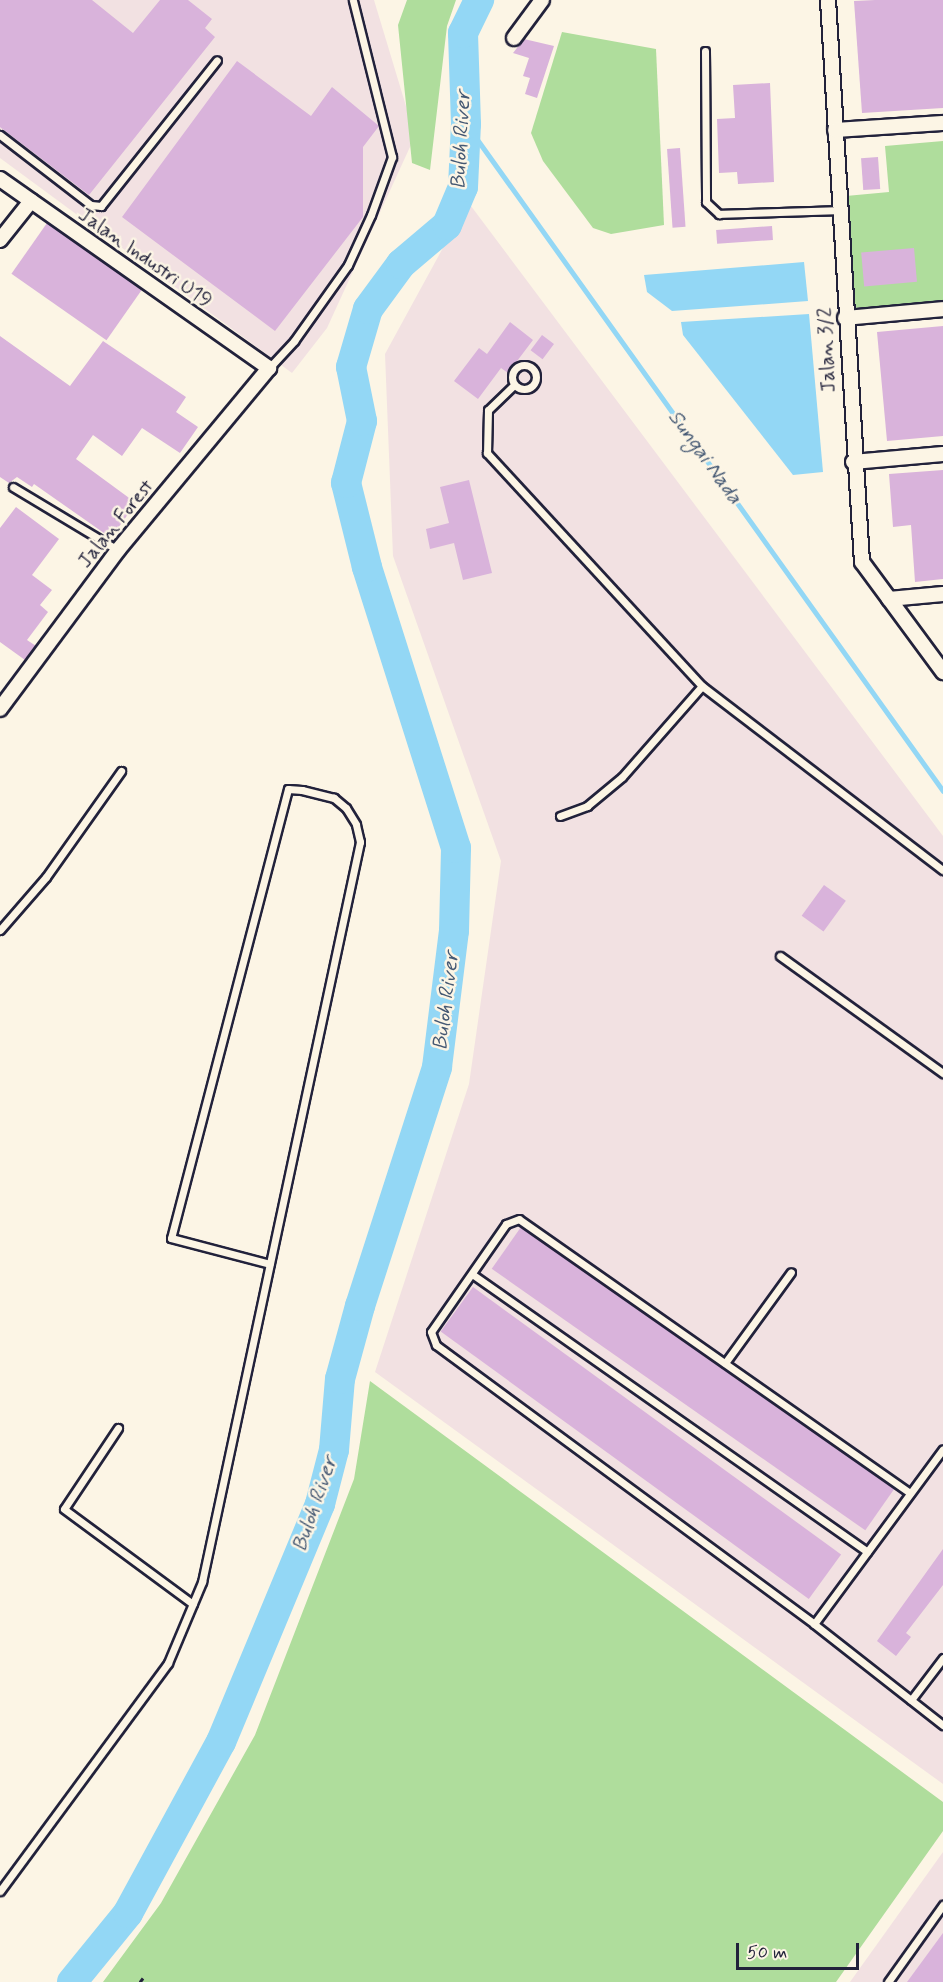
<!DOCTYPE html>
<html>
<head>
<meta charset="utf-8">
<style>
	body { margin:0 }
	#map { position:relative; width:943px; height:1982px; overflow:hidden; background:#fcf5e5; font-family:Mynerve,sans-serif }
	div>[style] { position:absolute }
	.built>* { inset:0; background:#f2e1e2 }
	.green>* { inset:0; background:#afdd9c }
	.water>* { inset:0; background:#93d7f5 }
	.stream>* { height:5px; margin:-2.5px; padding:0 2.5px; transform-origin:2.5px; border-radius:2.5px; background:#93d7f5 }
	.river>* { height:30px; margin:-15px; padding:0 15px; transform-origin:15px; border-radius:15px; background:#93d7f5 }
	.building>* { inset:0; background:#d9b3db; transform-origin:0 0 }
	.path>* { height:3px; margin-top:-1.5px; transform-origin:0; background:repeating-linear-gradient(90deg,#22223b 0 6px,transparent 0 10.5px) }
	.roads { filter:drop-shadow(2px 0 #22223b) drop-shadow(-2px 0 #22223b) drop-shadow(0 2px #22223b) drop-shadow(0 -2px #22223b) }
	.service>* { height:7px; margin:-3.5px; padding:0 3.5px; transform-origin:3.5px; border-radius:3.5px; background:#fcf5e5 }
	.service>.ring { margin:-3.5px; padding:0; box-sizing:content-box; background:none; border:7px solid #fcf5e5; border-radius:50% }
	.minor>* { height:14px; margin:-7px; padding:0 7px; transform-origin:7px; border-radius:7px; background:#fcf5e5 }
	span { translate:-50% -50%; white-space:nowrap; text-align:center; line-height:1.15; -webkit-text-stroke:5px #fcf5e5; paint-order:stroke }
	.street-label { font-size:20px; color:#22223b }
	.water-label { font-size:21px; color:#445873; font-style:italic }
	.scale { position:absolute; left:736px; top:1943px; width:123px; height:27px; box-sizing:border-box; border:3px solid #22223b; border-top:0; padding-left:8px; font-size:18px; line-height:21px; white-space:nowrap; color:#22223b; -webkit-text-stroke:4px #fcf5e5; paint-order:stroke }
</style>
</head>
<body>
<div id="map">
	<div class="built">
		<div style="clip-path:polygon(0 0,374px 0,415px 136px,327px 328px,292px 373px,0 158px)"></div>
		<div style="clip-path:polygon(468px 202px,943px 836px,943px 1784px,375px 1372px,469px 1084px,501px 861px,393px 556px,385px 354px)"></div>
		<div style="clip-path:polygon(943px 1852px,943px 1982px,850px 1982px)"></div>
	</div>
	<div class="green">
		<div style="clip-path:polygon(407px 0,456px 0,447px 26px,430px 170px,412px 163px,398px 25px)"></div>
		<div style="clip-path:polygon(562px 32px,656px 49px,664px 225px,611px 234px,593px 228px,543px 161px,531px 133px)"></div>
		<div style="clip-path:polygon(943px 141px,943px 301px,854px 308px,846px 196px,889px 192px,885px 146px)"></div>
		<div style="clip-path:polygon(370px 1381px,943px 1802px,943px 1831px,836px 1982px,103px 1982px,161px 1903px,255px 1735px,354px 1479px)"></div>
	</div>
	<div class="water">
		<div style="clip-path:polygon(804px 262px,808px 301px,672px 311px,647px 292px,644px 275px)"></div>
		<div style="clip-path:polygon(809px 314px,823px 472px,793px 475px,683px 335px,681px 322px)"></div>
	</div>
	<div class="stream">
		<div style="left:466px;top:124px;width:820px;rotate:54.43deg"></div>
	</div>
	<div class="river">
		<div style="left:72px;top:1982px;width:89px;rotate:-50.9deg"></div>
		<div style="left:128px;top:1913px;width:195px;rotate:-61.5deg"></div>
		<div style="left:221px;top:1742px;width:258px;rotate:-67.4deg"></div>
		<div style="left:320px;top:1504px;width:56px;rotate:-75.5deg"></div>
		<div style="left:334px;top:1450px;width:71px;rotate:-85.2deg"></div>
		<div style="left:340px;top:1379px;width:76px;rotate:-74.7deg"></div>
		<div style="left:360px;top:1306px;width:251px;rotate:-72.1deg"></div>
		<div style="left:437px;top:1067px;width:137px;rotate:-82.9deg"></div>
		<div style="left:454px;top:931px;width:83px;rotate:-88.6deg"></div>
		<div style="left:456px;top:848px;width:295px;rotate:-107.6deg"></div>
		<div style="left:367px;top:567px;width:87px;rotate:-104deg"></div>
		<div style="left:346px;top:483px;width:64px;rotate:-75.5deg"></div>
		<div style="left:362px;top:421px;width:55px;rotate:-101.5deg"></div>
		<div style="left:351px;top:367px;width:60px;rotate:-73.7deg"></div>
		<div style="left:368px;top:309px;width:56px;rotate:-53.7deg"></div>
		<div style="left:401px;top:264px;width:60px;rotate:-40.3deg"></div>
		<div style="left:447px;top:225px;width:41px;rotate:-67.2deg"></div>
		<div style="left:463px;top:187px;width:63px;rotate:-87.3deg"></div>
		<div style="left:466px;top:124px;width:91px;rotate:-91.9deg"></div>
		<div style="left:463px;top:33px;width:37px;rotate:-64deg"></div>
	</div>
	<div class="building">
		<div style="clip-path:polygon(0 0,92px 0,133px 33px,160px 0,188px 0,212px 19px,205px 28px,215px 37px,89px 195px,0 127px)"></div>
		<div style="clip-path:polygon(875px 0,943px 0,943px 108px,862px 113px,854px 1px)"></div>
		<div style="clip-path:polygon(524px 39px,554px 46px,537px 98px,525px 94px,530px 78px,523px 76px,529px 58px,513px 53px)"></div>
		<div style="clip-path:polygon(237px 61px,311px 116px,332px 87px,379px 126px,363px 147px,363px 217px,275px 331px,122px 217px)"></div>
		<div style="clip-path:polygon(770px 83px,774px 182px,738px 184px,737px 172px,719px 173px,717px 119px,735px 118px,733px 85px)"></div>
		<div style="left:680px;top:148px;width:79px;height:13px;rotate:86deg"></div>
		<div style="left:878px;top:157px;width:32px;height:17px;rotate:86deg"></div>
		<div style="left:47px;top:223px;width:116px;height:62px;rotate:35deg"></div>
		<div style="left:772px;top:226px;width:14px;height:56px;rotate:86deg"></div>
		<div style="left:914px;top:248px;width:34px;height:53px;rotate:85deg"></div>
		<div style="clip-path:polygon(510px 322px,533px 340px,508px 373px,501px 368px,478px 399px,454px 381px,479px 348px,487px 354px)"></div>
		<div style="clip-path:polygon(943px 326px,943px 436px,887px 441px,877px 332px)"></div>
		<div style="left:542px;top:335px;width:15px;height:19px;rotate:37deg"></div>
		<div style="clip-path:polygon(0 336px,70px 386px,103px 341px,186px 397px,176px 412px,198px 427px,180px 453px,142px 428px,122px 456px,93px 435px,76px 459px,136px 503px,111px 538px,34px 484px,32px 487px,17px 477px,9px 483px,0 477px)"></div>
		<div style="clip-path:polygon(943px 470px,943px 579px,915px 582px,911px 525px,893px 527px,889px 474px)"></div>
		<div style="clip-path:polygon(469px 480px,492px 573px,463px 580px,454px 543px,430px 549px,426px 529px,449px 523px,440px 487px)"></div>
		<div style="clip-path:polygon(16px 507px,59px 539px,32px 575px,52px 590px,40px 605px,48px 612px,27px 640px,36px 646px,25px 660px,0 642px,0 528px)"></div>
		<div style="left:824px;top:885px;width:27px;height:38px;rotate:36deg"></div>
		<div style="left:521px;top:1227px;width:456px;height:51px;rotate:35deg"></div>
		<div style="left:473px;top:1287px;width:455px;height:55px;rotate:36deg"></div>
		<div style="clip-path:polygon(943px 1549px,943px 1585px,906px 1633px,911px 1637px,896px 1656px,877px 1641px)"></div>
		<div style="clip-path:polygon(943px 1933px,943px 1982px,907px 1982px)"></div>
	</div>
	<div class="path">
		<div style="left:140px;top:1982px;width:5px;rotate:-53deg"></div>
	</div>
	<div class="roads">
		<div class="service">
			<div style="left:705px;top:51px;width:151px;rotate:89.6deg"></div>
			<div style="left:706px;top:202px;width:18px;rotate:43deg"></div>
			<div style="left:719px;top:214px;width:120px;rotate:-1.9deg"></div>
			<div style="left:0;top:135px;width:115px;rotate:37.6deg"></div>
			<div style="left:91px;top:205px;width:10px;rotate:6deg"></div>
			<div style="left:101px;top:206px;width:186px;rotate:-51.5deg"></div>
			<div class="ring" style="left:512px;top:365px;width:17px;height:17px"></div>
			<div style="left:269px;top:368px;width:37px;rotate:-47deg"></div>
			<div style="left:294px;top:341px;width:93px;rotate:-54.6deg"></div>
			<div style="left:348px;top:265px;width:55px;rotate:-65.3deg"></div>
			<div style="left:371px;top:215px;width:62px;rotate:-70.1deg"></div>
			<div style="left:392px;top:157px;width:162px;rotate:-104deg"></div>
			<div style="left:514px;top:385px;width:36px;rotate:136deg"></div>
			<div style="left:488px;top:410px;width:43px;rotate:91.3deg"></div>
			<div style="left:487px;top:453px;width:317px;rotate:47.3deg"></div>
			<div style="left:702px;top:686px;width:303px;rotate:37.4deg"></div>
			<div style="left:13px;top:487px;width:122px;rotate:31deg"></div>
			<div style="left:560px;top:816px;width:29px;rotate:-20deg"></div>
			<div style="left:587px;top:806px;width:45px;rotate:-39.6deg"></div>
			<div style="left:622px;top:777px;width:121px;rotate:-48.7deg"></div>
			<div style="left:0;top:930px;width:70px;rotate:-49deg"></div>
			<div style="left:46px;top:877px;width:130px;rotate:-54.7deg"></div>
			<div style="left:780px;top:956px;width:201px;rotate:35.7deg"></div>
			<div style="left:472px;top:1274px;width:483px;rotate:35.1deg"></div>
			<div style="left:725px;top:1363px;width:112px;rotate:-54deg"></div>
			<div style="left:118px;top:1428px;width:97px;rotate:123.7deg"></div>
			<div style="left:64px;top:1509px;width:160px;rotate:36.4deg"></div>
			<div style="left:910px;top:1493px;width:477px;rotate:-145deg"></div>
			<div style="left:519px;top:1219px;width:14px;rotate:159deg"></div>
			<div style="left:506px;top:1224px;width:131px;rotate:124.8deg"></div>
			<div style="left:431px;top:1332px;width:14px;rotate:69deg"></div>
			<div style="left:436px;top:1345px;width:470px;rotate:36.4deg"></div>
			<div style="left:814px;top:1624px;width:164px;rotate:38.1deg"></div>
			<div style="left:814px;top:1624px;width:217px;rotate:-53.6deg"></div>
			<div style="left:911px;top:1700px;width:53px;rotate:-52.7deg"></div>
			<div style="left:0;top:1891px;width:283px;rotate:-53.6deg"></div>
			<div style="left:168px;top:1663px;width:88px;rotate:-67.2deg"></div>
			<div style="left:202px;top:1582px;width:757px;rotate:-77.95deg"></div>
			<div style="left:360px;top:842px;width:18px;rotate:-103deg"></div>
			<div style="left:356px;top:824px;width:19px;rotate:-122deg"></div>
			<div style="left:346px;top:808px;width:16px;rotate:-140deg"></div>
			<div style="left:334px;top:798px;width:33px;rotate:-166deg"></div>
			<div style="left:302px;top:790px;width:14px;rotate:-176deg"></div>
			<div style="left:288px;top:789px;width:464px;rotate:104.6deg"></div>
			<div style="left:171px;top:1238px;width:102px;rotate:14.7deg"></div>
			<div style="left:888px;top:1982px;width:95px;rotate:-54.5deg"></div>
		</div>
		<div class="minor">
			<div style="left:828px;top:0;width:563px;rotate:86.54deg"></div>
			<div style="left:862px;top:562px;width:137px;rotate:53.6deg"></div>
			<div style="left:514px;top:38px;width:47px;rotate:-53.6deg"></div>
			<div style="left:835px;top:130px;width:108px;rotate:-3.7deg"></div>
			<div style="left:0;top:179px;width:329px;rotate:35.1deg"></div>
			<div style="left:269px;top:368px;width:236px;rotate:129.7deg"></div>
			<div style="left:118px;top:550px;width:198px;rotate:126.6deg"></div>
			<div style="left:0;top:240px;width:50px;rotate:-51.5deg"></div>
			<div style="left:845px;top:318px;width:98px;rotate:-5.2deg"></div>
			<div style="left:853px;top:462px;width:90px;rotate:-5.1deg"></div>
			<div style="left:889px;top:599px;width:54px;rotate:-5.3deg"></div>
		</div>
	</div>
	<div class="street-label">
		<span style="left:145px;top:258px;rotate:35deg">Jalan Industri U19</span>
		<span style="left:827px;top:350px;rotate:-93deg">Jalan 3/2</span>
		<span style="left:116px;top:524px;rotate:-51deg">Jalan Forest</span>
	</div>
	<div class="water-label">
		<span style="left:461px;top:140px;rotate:-87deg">Buloh River</span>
		<span style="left:705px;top:457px;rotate:54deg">Sungai Nada</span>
		<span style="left:446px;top:1001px;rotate:-83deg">Buloh River</span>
		<span style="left:315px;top:1504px;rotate:-71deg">Buloh River</span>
	</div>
	<div class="scale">50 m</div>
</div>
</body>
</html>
